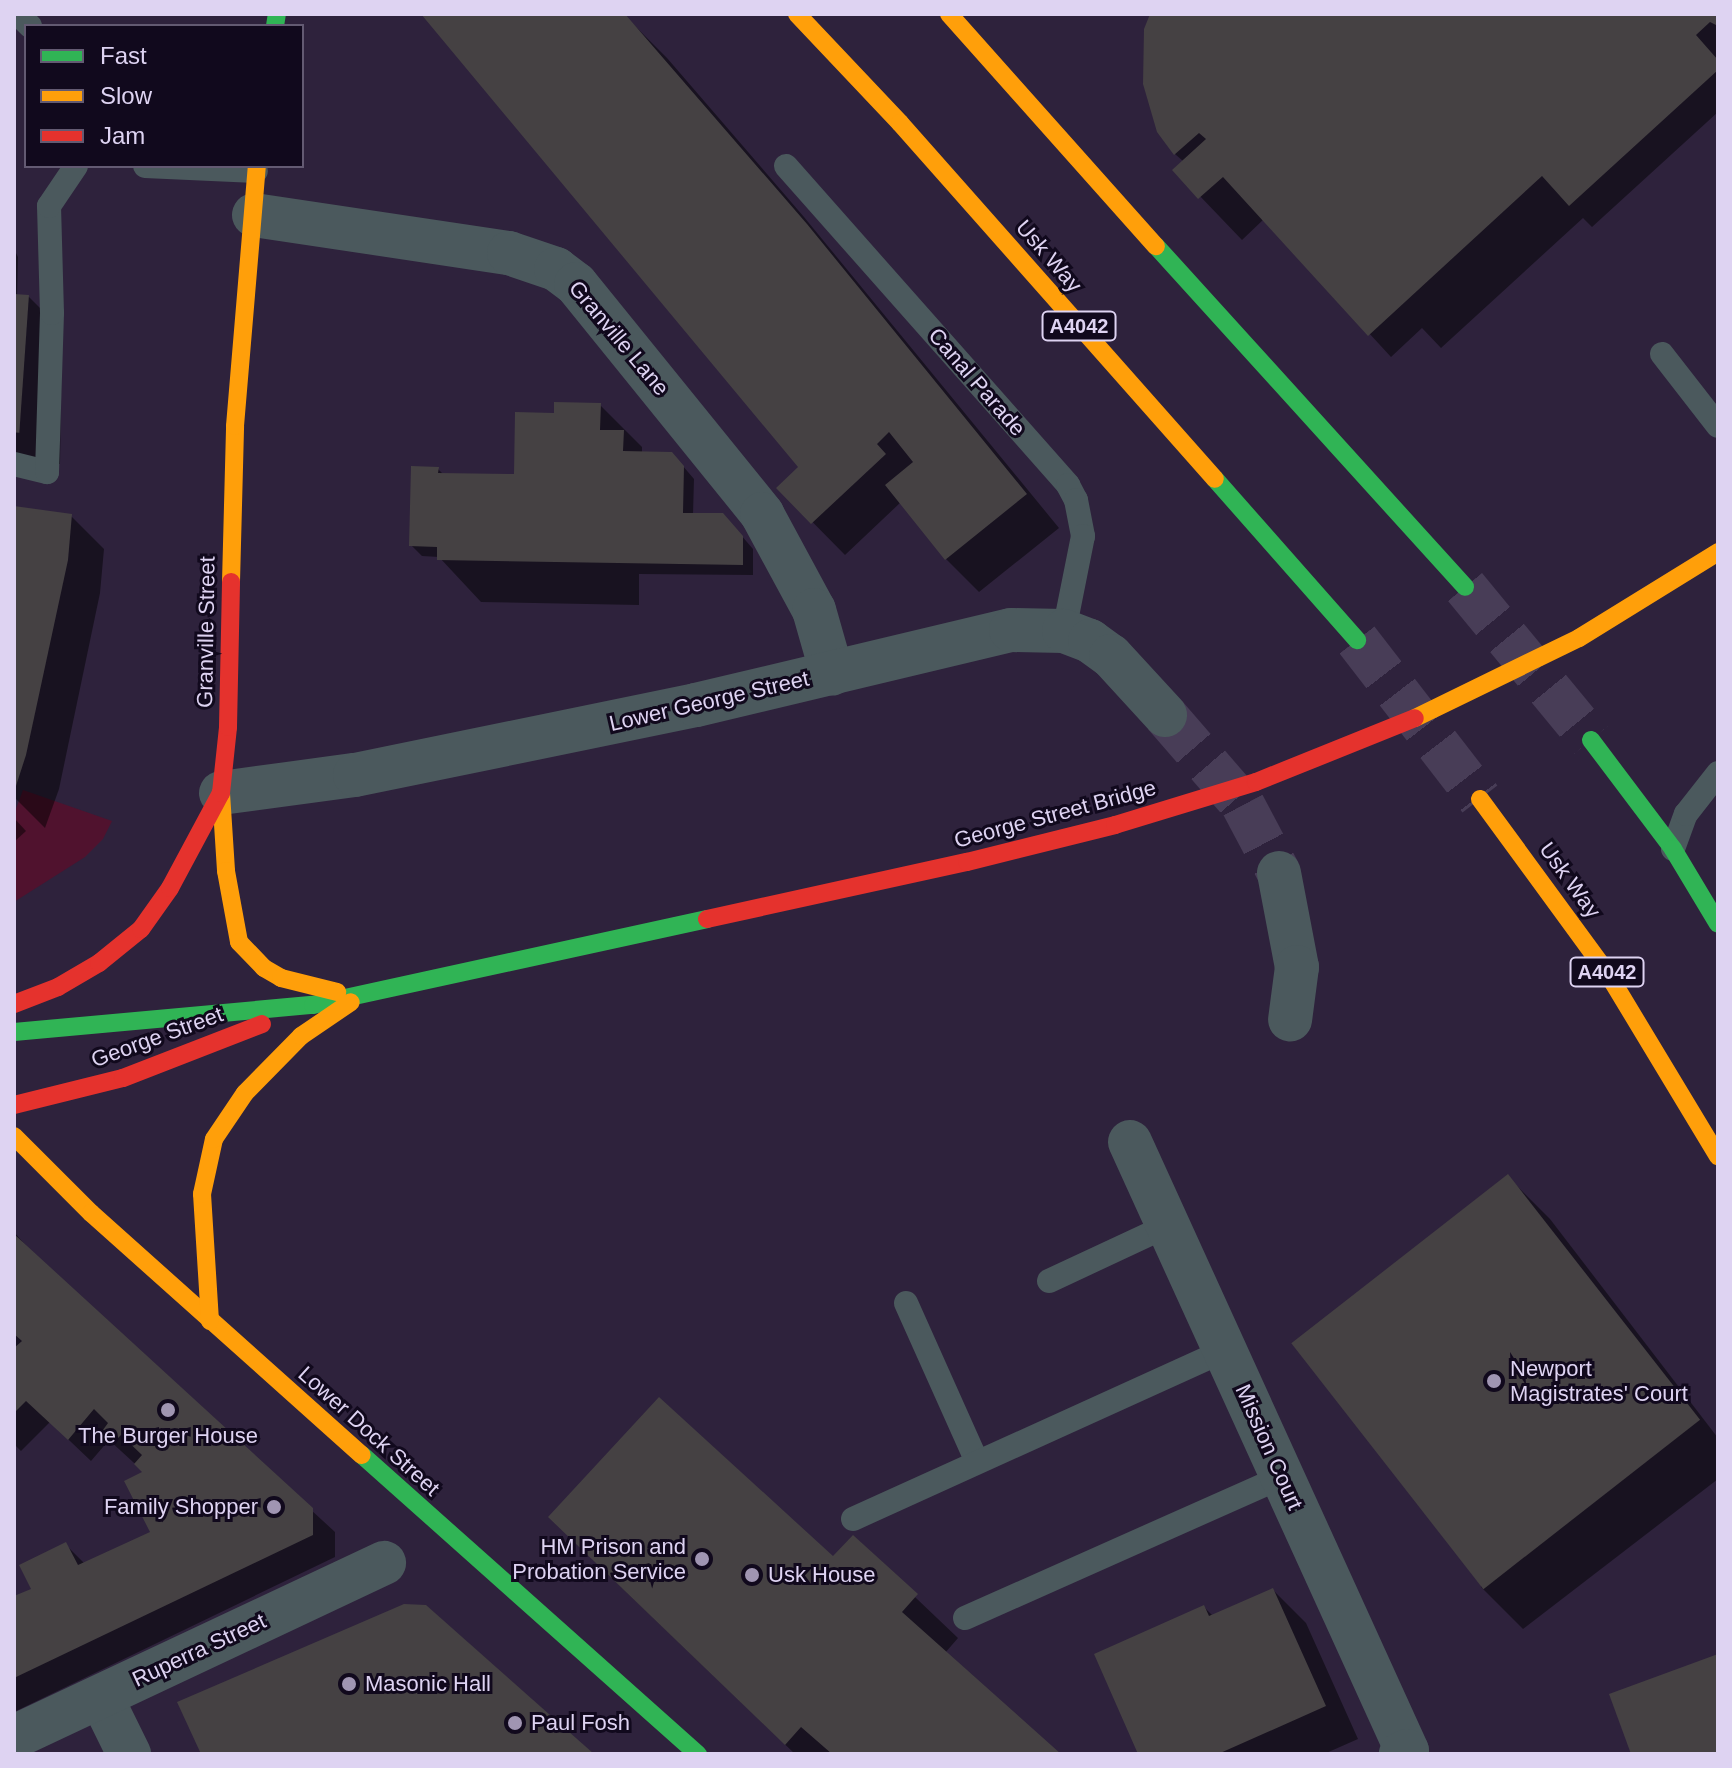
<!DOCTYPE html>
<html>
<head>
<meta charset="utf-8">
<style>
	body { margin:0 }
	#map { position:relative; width:1732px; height:1768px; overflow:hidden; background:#2e223c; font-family:Arial,sans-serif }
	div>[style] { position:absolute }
	.green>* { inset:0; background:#50122e }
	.shadow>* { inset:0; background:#0007 }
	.building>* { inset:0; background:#454143; transform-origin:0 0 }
	.street-tunnel>* { height:44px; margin-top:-22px; transform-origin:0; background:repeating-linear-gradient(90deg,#483d57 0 44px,transparent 0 66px) }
	.primary-tunnel>* { height:44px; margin-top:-22px; transform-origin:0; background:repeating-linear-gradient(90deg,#483d57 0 44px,transparent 0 66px) }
	.lane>* { height:24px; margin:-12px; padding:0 12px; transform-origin:12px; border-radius:12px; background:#4b595d }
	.street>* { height:44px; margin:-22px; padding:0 22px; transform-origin:22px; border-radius:22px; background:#4b595d }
	.fast>* { height:18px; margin:-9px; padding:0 9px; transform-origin:9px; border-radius:9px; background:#30b455 }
	.slow>* { height:18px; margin:-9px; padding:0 9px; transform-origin:9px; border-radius:9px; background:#ff9f0a }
	.jam>* { height:18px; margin:-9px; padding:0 9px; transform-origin:9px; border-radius:9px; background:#e5322d }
	.slow-bridge>* { height:18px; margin:-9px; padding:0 9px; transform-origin:9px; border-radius:9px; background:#ff9f0a }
	.jam-bridge>* { height:18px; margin:-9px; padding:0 9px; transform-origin:9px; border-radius:9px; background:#e5322d }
	.dots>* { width:22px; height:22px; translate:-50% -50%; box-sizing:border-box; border:4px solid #11091d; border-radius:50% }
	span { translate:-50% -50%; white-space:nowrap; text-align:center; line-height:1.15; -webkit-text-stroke:6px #11091d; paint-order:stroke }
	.shield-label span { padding:2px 6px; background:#11091d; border:2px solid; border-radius:6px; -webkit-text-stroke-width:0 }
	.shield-label { font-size:20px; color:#ded3f2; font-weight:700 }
	.street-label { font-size:22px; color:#ded3f2 }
	.poi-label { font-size:22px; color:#ded3f2 }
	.left { translate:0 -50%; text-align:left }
	.right { translate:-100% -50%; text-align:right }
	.frame { position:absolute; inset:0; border:16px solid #ded3f2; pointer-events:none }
	.legend { position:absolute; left:24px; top:24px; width:280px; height:144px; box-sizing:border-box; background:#11091d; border:2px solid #635a72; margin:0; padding:10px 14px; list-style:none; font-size:24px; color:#ded3f2 }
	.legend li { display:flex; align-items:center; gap:16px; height:40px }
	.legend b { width:40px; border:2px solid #635a72 }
</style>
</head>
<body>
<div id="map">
	<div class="green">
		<div style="clip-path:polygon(23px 790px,112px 821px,103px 839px,85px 857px,14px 902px,14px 814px)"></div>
	</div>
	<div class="shadow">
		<div style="clip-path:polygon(423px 14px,623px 14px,667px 58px,804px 217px,1059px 528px,979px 592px,946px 559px,901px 502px,845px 555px,779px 488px,801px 467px)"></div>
		<div style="clip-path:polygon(1153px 14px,1718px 14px,1718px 112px,1592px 227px,1583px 218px,1441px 348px,1422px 328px,1391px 357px,1264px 219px,1242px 240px,1175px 170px,1184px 162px,1175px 154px)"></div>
		<div style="clip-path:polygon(14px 249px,18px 257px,17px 296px,29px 297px,62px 330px,60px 464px,14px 464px)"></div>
		<div style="clip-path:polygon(600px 405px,642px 447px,642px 453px,682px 465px,694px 479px,693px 515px,734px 527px,753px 549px,753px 575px,639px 574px,639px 605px,481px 602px,439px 557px,422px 556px,411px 545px,438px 469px,444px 475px,516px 476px,556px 415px)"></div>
		<div style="clip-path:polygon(14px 508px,71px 516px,104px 549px,100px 593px,59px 789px,45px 828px,14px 797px)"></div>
		<div style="clip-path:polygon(14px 818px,26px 831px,14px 842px)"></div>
		<div style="clip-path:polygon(1508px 1177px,1550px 1219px,1718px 1438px,1718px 1479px,1523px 1629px,1481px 1587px)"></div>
		<div style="clip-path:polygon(14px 1232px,35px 1256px,335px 1532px,335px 1557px,14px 1712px,14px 1599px,33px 1590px,66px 1545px,85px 1564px,152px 1533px,145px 1473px,109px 1440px,91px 1461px,50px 1422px,21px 1451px,14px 1444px)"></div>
		<div style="clip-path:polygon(853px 1538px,958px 1638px,945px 1653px,1058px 1754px,795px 1754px,592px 1559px,833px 1559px)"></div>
		<div style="clip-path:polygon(1273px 1590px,1306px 1623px,1358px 1739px,1324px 1754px,1141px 1754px,1204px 1607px,1213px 1616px)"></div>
	</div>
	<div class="building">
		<div style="clip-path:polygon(421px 14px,625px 14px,807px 224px,1027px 494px,945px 560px,885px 485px,913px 462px,889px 432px,877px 444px,886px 454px,811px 524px,776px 488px,798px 467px)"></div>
		<div style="clip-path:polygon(1150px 14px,1718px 14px,1718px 26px,1710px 22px,1696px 35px,1718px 60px,1718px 70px,1569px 206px,1542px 176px,1368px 336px,1223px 177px,1198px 199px,1172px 170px,1206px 139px,1199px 133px,1174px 155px,1157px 132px,1143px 84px,1144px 29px)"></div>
		<div style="left:14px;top:294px;width:15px;height:138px;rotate:4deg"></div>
		<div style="clip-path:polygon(554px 402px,601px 403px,600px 430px,624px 430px,623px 451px,672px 452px,684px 466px,683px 513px,723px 513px,743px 536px,743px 565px,437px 560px,437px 547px,409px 546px,411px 466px,439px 467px,438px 473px,514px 474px,515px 412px,554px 413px)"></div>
		<div style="clip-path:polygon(14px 506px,72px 514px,68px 560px,26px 755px,15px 789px)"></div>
		<div style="left:1508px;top:1174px;width:312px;height:275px;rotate:52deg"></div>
		<div style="clip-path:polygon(14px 1234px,313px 1508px,313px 1535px,14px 1678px,14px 1596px,31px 1589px,19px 1565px,66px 1542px,78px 1565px,150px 1532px,124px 1481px,142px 1472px,134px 1464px,142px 1455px,121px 1435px,112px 1444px,100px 1434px,108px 1423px,94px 1409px,68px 1440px,26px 1401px,14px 1413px,14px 1348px,22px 1341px,14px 1334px)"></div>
		<div style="clip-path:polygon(659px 1397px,833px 1556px,853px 1535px,918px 1594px,902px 1612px,1061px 1754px,832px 1754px,801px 1727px,785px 1745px,548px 1517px)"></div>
		<div style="clip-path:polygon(1273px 1588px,1326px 1706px,1218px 1754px,1138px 1754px,1094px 1654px,1204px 1605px,1209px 1616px)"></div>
		<div style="clip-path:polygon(404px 1604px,426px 1605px,594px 1754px,201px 1754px,177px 1702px)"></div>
		<div style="clip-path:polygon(1718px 1654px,1718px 1754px,1631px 1754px,1609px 1694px)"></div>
	</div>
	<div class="street-tunnel">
		<div style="left:1165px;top:715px;width:119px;rotate:49.1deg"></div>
		<div style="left:1243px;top:805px;width:77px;rotate:62.1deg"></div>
	</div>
	<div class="primary-tunnel">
		<div style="left:1465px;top:587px;width:198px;rotate:50.5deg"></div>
		<div style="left:1357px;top:640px;width:201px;rotate:52.3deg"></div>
	</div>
	<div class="lane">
		<div style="left:18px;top:14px;width:17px;rotate:45deg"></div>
		<div style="left:145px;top:166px;width:111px;rotate:2.6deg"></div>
		<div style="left:786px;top:166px;width:426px;rotate:48.5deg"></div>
		<div style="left:1068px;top:485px;width:17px;rotate:62deg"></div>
		<div style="left:1076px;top:500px;width:37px;rotate:79deg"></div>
		<div style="left:1083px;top:536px;width:97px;rotate:101.3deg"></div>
		<div style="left:1662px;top:354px;width:91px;rotate:52.1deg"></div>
		<div style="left:14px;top:464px;width:34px;rotate:14deg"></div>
		<div style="left:47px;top:472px;width:159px;rotate:-88.2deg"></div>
		<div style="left:52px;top:313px;width:107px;rotate:-91.6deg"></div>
		<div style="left:49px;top:206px;width:48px;rotate:-56deg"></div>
		<div style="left:1673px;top:849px;width:37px;rotate:-70deg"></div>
		<div style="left:1686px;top:814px;width:52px;rotate:-52deg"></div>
		<div style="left:1049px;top:1281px;width:132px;rotate:-25deg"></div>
		<div style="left:906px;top:1303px;width:174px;rotate:65.9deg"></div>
		<div style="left:853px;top:1519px;width:409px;rotate:-24.4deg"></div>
		<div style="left:965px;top:1618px;width:347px;rotate:-24deg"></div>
	</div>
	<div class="street">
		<div style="left:254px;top:215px;width:258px;rotate:8.5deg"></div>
		<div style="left:509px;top:253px;width:50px;rotate:18.8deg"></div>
		<div style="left:556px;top:269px;width:25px;rotate:37deg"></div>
		<div style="left:576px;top:284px;width:296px;rotate:51deg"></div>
		<div style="left:762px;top:514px;width:109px;rotate:61.6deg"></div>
		<div style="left:814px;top:610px;width:66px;rotate:74.1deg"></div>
		<div style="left:221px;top:793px;width:135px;rotate:-7.7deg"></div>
		<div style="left:355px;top:775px;width:348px;rotate:-11.6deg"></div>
		<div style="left:696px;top:705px;width:324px;rotate:-13.4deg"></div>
		<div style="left:1011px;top:630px;width:53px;rotate:1.1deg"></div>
		<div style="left:1064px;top:631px;width:28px;rotate:21deg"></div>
		<div style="left:1090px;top:641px;width:26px;rotate:36deg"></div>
		<div style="left:1111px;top:656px;width:80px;rotate:47.5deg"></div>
		<div style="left:1279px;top:873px;width:96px;rotate:79.2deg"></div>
		<div style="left:1297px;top:967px;width:53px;rotate:97.5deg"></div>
		<div style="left:1130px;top:1142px;width:669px;rotate:65.54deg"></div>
		<div style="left:1407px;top:1751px;width:7px;rotate:153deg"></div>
		<div style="left:101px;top:1697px;width:64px;rotate:63.8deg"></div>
		<div style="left:14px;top:1737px;width:409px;rotate:-25.2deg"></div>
	</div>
	<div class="fast">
		<div style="left:275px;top:26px;width:12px;rotate:-81deg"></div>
		<div style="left:1156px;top:246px;width:460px;rotate:47.8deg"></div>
		<div style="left:1215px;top:479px;width:215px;rotate:48.6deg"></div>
		<div style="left:1591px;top:740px;width:136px;rotate:53deg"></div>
		<div style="left:1673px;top:849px;width:87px;rotate:59deg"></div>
		<div style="left:14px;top:1032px;width:300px;rotate:-5.2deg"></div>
		<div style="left:313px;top:1005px;width:403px;rotate:-12.3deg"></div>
		<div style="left:362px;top:1455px;width:450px;rotate:41.7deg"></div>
	</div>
	<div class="slow">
		<div style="left:797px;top:14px;width:150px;rotate:46.6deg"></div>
		<div style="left:900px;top:123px;width:475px;rotate:48.5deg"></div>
		<div style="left:949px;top:14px;width:311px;rotate:48.3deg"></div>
		<div style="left:231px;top:582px;width:156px;rotate:-88.5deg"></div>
		<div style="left:235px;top:426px;width:261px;rotate:-85.2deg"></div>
		<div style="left:221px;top:793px;width:78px;rotate:86.3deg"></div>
		<div style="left:226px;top:871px;width:72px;rotate:79.6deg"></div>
		<div style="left:239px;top:942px;width:36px;rotate:46deg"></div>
		<div style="left:264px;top:968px;width:20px;rotate:30deg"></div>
		<div style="left:281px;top:978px;width:58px;rotate:14deg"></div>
		<div style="left:1480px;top:799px;width:217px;rotate:53.8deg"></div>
		<div style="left:1608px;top:974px;width:213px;rotate:58.9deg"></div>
		<div style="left:14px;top:1136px;width:109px;rotate:45deg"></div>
		<div style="left:91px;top:1213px;width:363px;rotate:41.8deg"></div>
		<div style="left:210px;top:1321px;width:127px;rotate:-93.6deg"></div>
		<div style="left:202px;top:1194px;width:56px;rotate:-77.7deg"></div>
		<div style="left:214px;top:1139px;width:55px;rotate:-56deg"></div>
		<div style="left:245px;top:1093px;width:80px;rotate:-45.5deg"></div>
		<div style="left:301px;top:1036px;width:60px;rotate:-34.2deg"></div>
	</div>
	<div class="jam">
		<div style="left:707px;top:919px;width:266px;rotate:-12.4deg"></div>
		<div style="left:14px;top:1004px;width:47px;rotate:-21.1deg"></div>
		<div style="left:58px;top:987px;width:48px;rotate:-30.3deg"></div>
		<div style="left:99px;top:963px;width:54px;rotate:-39deg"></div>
		<div style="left:141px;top:929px;width:50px;rotate:-54.7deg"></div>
		<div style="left:170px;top:888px;width:108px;rotate:-61.8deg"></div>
		<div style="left:221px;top:793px;width:66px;rotate:-83.9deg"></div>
		<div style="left:228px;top:727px;width:145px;rotate:-88.8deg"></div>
		<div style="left:14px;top:1105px;width:112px;rotate:-13.9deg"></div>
		<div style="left:123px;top:1078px;width:149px;rotate:-21.2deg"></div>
	</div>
	<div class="slow-bridge">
		<div style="left:1415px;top:718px;width:182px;rotate:-26deg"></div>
		<div style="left:1579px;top:638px;width:163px;rotate:-31.7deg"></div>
	</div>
	<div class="jam-bridge">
		<div style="left:967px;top:862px;width:153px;rotate:-14deg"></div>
		<div style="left:1115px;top:825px;width:147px;rotate:-17deg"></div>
		<div style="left:1256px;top:782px;width:171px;rotate:-21.9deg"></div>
	</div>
	<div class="dots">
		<div style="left:1494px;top:1381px;background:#a095b2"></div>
		<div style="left:168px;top:1410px;background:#a095b2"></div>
		<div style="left:274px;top:1507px;background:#a095b2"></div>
		<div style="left:702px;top:1559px;background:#a095b2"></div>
		<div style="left:752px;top:1575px;background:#a095b2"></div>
		<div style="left:349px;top:1684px;background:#a095b2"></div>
		<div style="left:515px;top:1723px;background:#a095b2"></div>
	</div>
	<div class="shield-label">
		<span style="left:1079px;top:326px">A4042</span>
		<span style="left:1607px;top:972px">A4042</span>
	</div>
	<div class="street-label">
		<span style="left:1049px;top:256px;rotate:49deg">Usk Way</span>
		<span style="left:619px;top:338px;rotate:50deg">Granville Lane</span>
		<span style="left:977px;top:382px;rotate:49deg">Canal Parade</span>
		<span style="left:206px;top:632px;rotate:-89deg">Granville Street</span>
		<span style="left:709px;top:701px;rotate:-13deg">Lower George Street</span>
		<span style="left:1055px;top:814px;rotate:-15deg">George Street Bridge</span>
		<span style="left:1570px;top:880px;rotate:54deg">Usk Way</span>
		<span style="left:157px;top:1037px;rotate:-20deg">George Street</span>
		<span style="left:369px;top:1431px;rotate:42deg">Lower Dock Street</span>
		<span style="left:1269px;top:1447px;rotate:66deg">Mission Court</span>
		<span style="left:199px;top:1650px;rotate:-25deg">Ruperra Street</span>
	</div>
	<div class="poi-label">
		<span class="left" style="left:1510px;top:1381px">Newport<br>Magistrates' Court</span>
		<span style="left:168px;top:1436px">The Burger House</span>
		<span class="right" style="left:258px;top:1507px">Family Shopper</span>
		<span class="right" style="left:686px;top:1559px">HM Prison and<br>Probation Service</span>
		<span class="left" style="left:768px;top:1575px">Usk House</span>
		<span class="left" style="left:365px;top:1684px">Masonic Hall</span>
		<span class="left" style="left:531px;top:1723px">Paul Fosh</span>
	</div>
	<div class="frame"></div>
	<ul class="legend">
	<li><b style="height:10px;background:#30b455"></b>Fast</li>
	<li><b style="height:10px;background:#ff9f0a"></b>Slow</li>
	<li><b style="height:10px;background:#e5322d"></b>Jam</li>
	</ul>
</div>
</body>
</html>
